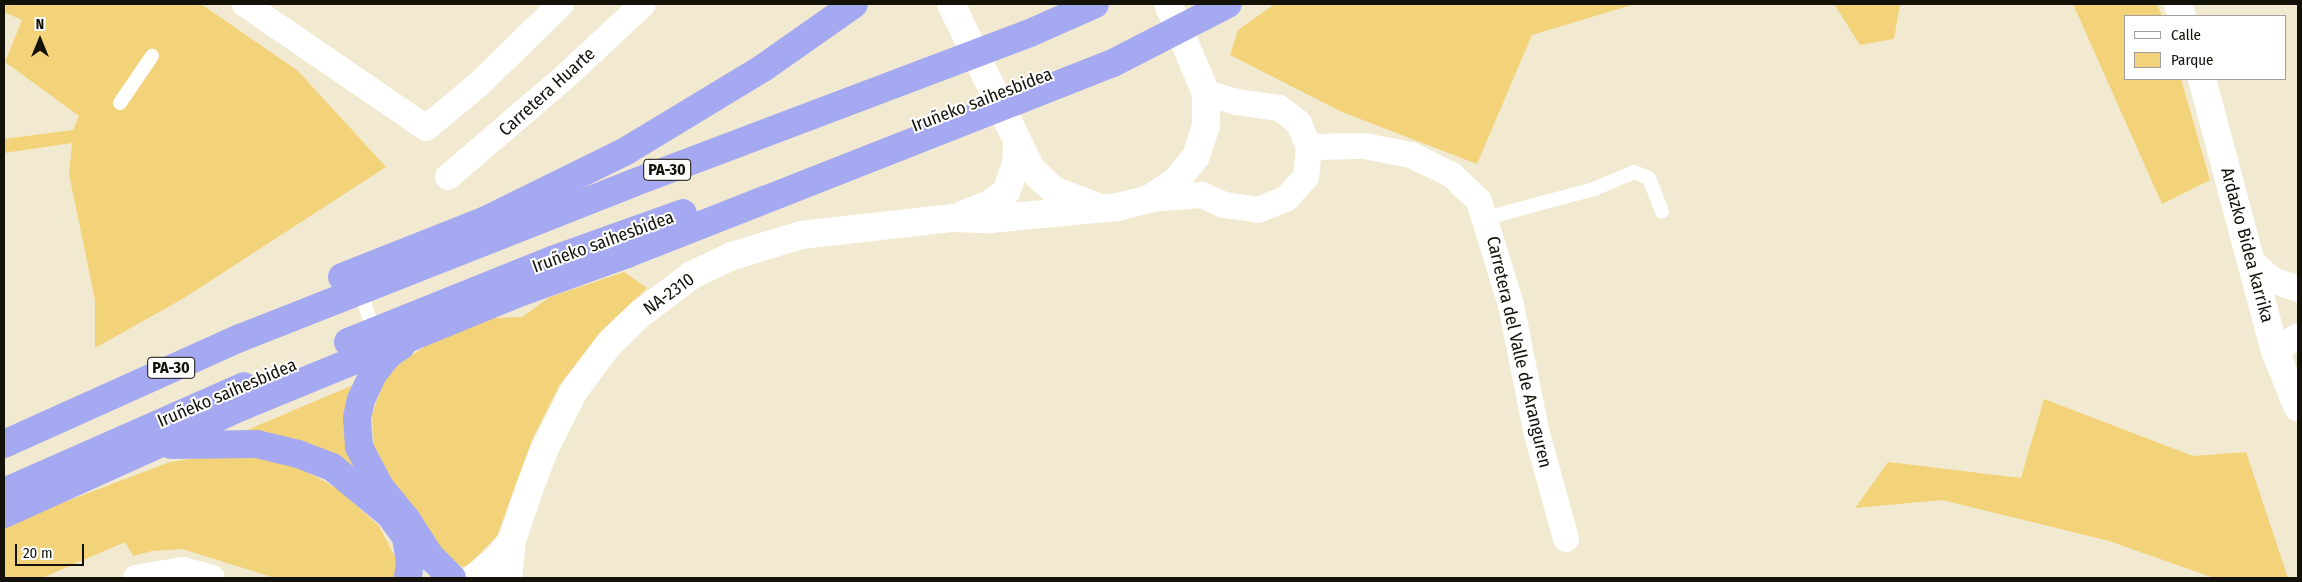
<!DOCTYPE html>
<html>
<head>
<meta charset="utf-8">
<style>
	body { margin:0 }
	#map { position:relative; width:2302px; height:582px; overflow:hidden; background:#f2e9d1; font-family:"Fira Sans Condensed",sans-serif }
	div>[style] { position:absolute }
	.green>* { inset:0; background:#f3d379 }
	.service>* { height:14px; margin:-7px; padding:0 7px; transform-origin:7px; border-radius:7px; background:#fff }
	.minor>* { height:26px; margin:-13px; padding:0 13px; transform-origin:13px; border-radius:13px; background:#fff }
	.tertiary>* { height:28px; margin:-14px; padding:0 14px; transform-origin:14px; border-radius:14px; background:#fff }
	.motorway>* { height:28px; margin:-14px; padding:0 14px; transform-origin:14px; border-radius:14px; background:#a4a9f2 }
	span { translate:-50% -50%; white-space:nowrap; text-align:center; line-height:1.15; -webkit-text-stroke:4px #fff; paint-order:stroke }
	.shield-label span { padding:1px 4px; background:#fff; border:1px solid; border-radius:4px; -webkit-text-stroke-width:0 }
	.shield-label { font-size:16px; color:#141109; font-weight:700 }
	.street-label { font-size:18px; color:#141109 }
	.frame { position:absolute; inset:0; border:5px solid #141109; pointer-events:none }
	.legend { position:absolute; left:2124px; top:15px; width:162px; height:65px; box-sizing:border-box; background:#fff; border:1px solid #a1a09d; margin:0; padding:6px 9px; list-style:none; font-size:15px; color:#141109 }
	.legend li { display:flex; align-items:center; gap:10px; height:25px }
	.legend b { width:25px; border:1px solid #a1a09d }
	.north { position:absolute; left:15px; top:15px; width:50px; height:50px; -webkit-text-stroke:4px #fff; paint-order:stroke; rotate:0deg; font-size:14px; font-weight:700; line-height:20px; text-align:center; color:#141109 }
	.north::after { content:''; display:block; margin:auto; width:18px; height:22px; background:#141109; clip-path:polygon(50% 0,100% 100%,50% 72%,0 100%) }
	.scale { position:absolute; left:15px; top:544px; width:69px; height:22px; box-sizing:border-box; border:2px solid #141109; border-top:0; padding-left:6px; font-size:15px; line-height:18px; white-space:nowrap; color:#141109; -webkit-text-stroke:4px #fff; paint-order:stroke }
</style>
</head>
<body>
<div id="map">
	<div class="green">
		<div style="clip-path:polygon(4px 4px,201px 4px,298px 71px,386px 167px,184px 298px,95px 348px,95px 300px,69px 174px,72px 143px,4px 153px,4px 139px,73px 130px,79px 116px,5px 62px,22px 20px,4px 12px)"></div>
		<div style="clip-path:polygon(1275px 4px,1635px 4px,1532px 35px,1477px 164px,1342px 112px,1230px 55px,1238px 30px)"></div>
		<div style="clip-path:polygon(1834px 4px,1900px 4px,1894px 39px,1860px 45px)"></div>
		<div style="clip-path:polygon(2073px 4px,2157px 4px,2162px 16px,2126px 16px,2126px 79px,2181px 79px,2210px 180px,2162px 204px)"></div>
		<div style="clip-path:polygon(624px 272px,647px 288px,602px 330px,559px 386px,532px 440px,497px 536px,469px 565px,463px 567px,450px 560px,374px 457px,372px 414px,384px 381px,396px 366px,433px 341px,492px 318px,522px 317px,550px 297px)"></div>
		<div style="clip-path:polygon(356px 384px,358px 474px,284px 438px,247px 430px)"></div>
		<div style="clip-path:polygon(2044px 399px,2193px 456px,2246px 452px,2288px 578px,2214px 578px,2109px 541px,1942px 500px,1855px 508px,1888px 462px,2021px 478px)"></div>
		<div style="clip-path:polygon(223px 454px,290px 462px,338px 489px,379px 526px,396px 559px,395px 578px,275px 578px,182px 549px,152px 551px,133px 556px,125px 542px,42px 578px,4px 578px,4px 525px,170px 462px)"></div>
	</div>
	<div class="service">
		<div style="left:120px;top:103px;width:57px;rotate:-55.8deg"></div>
		<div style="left:1486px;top:218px;width:112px;rotate:-15deg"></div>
		<div style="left:1594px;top:189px;width:43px;rotate:-23deg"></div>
		<div style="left:1634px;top:172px;width:16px;rotate:22deg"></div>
		<div style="left:1649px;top:178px;width:36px;rotate:69deg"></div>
		<div style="left:360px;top:291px;width:42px;rotate:70.7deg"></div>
	</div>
	<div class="minor">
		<div style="left:245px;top:4px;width:219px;rotate:34.4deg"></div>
		<div style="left:426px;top:128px;width:67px;rotate:-39.6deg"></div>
		<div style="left:478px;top:85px;width:116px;rotate:-44.3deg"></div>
		<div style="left:1309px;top:147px;width:55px;rotate:-1deg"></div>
		<div style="left:1364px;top:146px;width:48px;rotate:10.8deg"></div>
		<div style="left:1411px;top:155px;width:46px;rotate:26deg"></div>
		<div style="left:1452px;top:175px;width:37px;rotate:44deg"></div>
		<div style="left:1479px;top:201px;width:109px;rotate:72.9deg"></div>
		<div style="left:1511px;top:305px;width:127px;rotate:78.7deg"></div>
		<div style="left:1536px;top:430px;width:113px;rotate:74.6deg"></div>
		<div style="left:448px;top:177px;width:155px;rotate:-40.6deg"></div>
		<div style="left:566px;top:76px;width:105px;rotate:-43.1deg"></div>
		<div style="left:1149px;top:199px;width:53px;rotate:-4.3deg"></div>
		<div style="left:1202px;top:195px;width:24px;rotate:24deg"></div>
		<div style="left:1224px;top:205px;width:34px;rotate:8deg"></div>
		<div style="left:1258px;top:210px;width:31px;rotate:-22deg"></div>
		<div style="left:1287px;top:198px;width:28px;rotate:-48deg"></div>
		<div style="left:1306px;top:177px;width:30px;rotate:-84deg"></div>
		<div style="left:1309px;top:147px;width:26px;rotate:-113deg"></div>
		<div style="left:1299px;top:123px;width:25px;rotate:-143deg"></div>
		<div style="left:1279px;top:108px;width:42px;rotate:-171.9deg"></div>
		<div style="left:1237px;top:102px;width:32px;rotate:-164deg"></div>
		<div style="left:2251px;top:261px;width:28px;rotate:42deg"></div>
		<div style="left:2272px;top:280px;width:28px;rotate:19deg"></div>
		<div style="left:2275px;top:351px;width:27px;rotate:-33deg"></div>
		<div style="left:136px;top:578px;width:48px;rotate:-9.7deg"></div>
		<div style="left:183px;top:570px;width:30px;rotate:15deg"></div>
	</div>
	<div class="tertiary">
		<div style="left:951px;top:4px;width:183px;rotate:64.1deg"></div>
		<div style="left:1031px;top:169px;width:33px;rotate:43deg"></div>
		<div style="left:1055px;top:191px;width:40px;rotate:20.2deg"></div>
		<div style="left:2178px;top:4px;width:13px;rotate:72deg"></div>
		<div style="left:2202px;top:79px;width:282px;rotate:75deg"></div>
		<div style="left:2275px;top:351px;width:61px;rotate:68deg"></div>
		<div style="left:964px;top:214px;width:26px;rotate:-21deg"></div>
		<div style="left:988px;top:205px;width:22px;rotate:-36deg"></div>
		<div style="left:1006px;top:192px;width:30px;rotate:-70deg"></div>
		<div style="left:1016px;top:164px;width:19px;rotate:-87deg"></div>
		<div style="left:474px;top:578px;width:31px;rotate:-40deg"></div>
		<div style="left:498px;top:558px;width:23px;rotate:-52deg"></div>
		<div style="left:508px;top:578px;width:38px;rotate:-84deg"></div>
		<div style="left:512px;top:540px;width:53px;rotate:-71.2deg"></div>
		<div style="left:529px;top:490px;width:43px;rotate:-69.4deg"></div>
		<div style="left:544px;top:450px;width:68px;rotate:-63.1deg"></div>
		<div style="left:575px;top:389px;width:56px;rotate:-52.9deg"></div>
		<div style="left:609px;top:344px;width:42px;rotate:-44deg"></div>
		<div style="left:639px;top:315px;width:66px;rotate:-37deg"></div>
		<div style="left:692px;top:275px;width:44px;rotate:-25.4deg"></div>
		<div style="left:732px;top:256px;width:72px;rotate:-16.9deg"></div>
		<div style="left:801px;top:235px;width:153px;rotate:-6.4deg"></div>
		<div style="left:953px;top:218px;width:37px;rotate:2deg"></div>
		<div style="left:990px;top:219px;width:128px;rotate:-5.4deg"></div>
		<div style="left:1117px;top:207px;width:33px;rotate:-14deg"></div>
		<div style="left:1149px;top:199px;width:32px;rotate:-34deg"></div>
		<div style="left:1176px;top:181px;width:32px;rotate:-51deg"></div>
		<div style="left:1196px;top:156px;width:33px;rotate:-72deg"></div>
		<div style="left:1206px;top:125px;width:32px;rotate:-90deg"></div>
		<div style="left:1206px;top:93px;width:97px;rotate:-113.1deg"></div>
	</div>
	<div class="motorway">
		<div style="left:342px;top:277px;width:155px;rotate:-21.6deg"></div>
		<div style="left:486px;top:220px;width:156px;rotate:-26.2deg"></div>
		<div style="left:626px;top:151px;width:160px;rotate:-31.2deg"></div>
		<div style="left:763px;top:68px;width:111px;rotate:-35.1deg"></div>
		<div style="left:348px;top:342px;width:220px;rotate:-21.9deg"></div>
		<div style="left:552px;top:260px;width:139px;rotate:-19.7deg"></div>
		<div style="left:401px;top:346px;width:14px;rotate:146deg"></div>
		<div style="left:389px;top:354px;width:26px;rotate:129deg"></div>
		<div style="left:373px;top:374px;width:29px;rotate:115deg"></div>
		<div style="left:361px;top:400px;width:18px;rotate:103deg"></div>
		<div style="left:357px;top:418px;width:29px;rotate:86deg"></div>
		<div style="left:359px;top:447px;width:45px;rotate:62.3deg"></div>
		<div style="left:380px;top:487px;width:43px;rotate:50.7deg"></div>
		<div style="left:407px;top:520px;width:43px;rotate:57.4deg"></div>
		<div style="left:430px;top:556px;width:31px;rotate:45deg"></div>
		<div style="left:4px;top:444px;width:259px;rotate:-24.2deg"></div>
		<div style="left:240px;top:338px;width:422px;rotate:-21.5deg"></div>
		<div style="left:633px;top:183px;width:424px;rotate:-20.7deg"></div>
		<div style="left:1030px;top:33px;width:71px;rotate:-24deg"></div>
		<div style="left:171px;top:445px;width:86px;rotate:-0.7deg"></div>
		<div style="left:257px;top:444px;width:42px;rotate:13.7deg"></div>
		<div style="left:298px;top:454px;width:36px;rotate:21deg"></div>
		<div style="left:332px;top:467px;width:75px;rotate:39.6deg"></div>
		<div style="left:390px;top:515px;width:27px;rotate:54deg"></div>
		<div style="left:406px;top:537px;width:24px;rotate:81deg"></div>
		<div style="left:410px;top:561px;width:17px;rotate:97deg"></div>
		<div style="left:4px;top:492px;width:262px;rotate:-23.8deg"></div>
		<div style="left:4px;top:514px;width:260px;rotate:-24.3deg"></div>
		<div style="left:241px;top:407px;width:297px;rotate:-22.3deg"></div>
		<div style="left:516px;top:294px;width:118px;rotate:-19.8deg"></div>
		<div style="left:627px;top:254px;width:522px;rotate:-21.46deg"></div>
		<div style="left:1113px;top:63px;width:129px;rotate:-27.2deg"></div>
	</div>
	<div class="shield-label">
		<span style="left:667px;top:170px">PA-30</span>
		<span style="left:171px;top:368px">PA-30</span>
	</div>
	<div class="street-label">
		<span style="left:547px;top:92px;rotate:-42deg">Carretera Huarte</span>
		<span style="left:982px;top:100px;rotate:-21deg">Iruñeko saihesbidea</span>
		<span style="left:603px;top:242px;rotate:-20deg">Iruñeko saihesbidea</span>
		<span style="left:2247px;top:245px;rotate:75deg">Ardazko Bidea karrika</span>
		<span style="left:669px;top:294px;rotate:-36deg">NA-2310</span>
		<span style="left:1519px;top:352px;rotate:77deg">Carretera del Valle de Aranguren</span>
		<span style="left:227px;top:393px;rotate:-23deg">Iruñeko saihesbidea</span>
	</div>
	<div class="frame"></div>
	<ul class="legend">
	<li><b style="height:6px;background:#fff"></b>Calle</li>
	<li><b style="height:14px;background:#f3d379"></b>Parque</li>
	</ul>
	<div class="north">N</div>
	<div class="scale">20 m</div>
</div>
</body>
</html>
